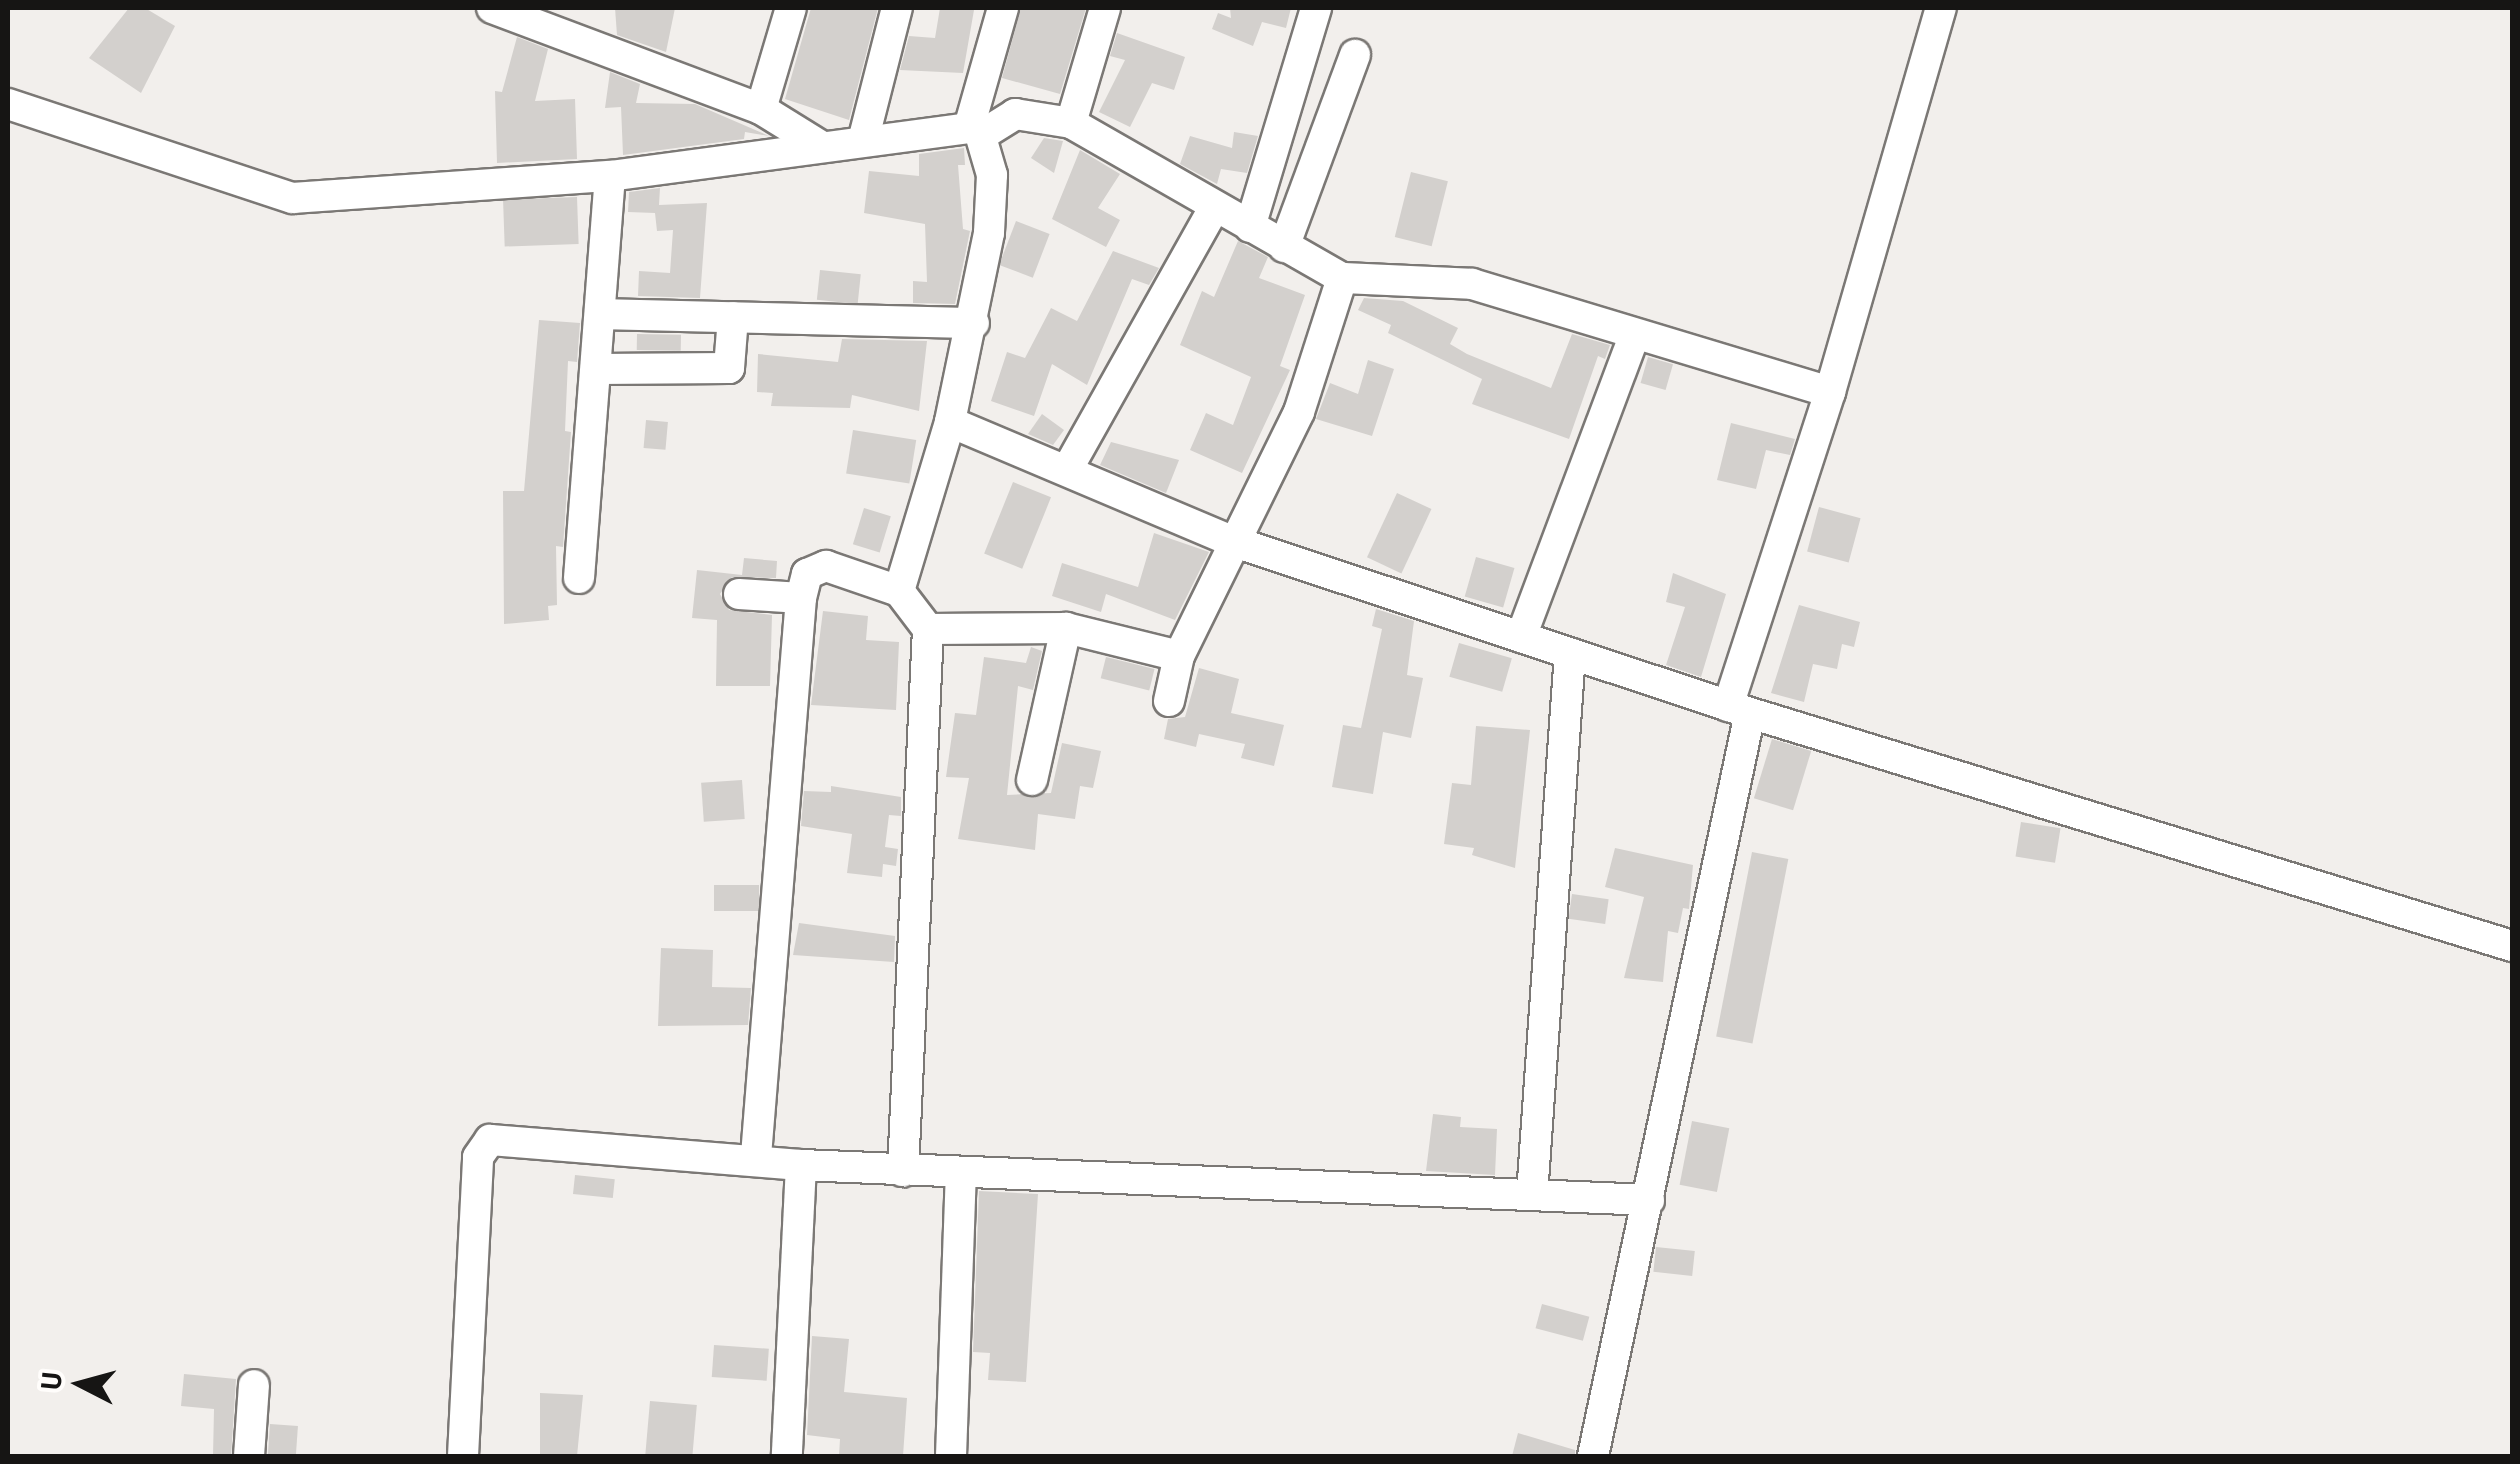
<!DOCTYPE html>
<html>
<head>
<meta charset="utf-8">
<style>
	body { margin:0 }
	#map { position:relative; width:2520px; height:1464px; overflow:hidden; background:#f2efec; font-family:Barlow,sans-serif }
	div>[style] { position:absolute }
	.building>* { inset:0; background:#d3d0cd; transform-origin:0 0 }
	.roads { filter:drop-shadow(2px 0 #7b7875) drop-shadow(-2px 0 #7b7875) drop-shadow(0 2px #7b7875) drop-shadow(0 -2px #7b7875) }
	.minor>* { height:30px; margin:-15px; padding:0 15px; transform-origin:15px; border-radius:15px; background:#fff }
	span { translate:-50% -50%; white-space:nowrap; text-align:center; line-height:1.15; -webkit-text-stroke:9px #fffdfb; paint-order:stroke }
	.frame { position:absolute; inset:0; border:10px solid #161514; pointer-events:none }
	.north { position:absolute; left:30px; top:1334px; width:100px; height:100px; -webkit-text-stroke:8px #fffdfb; paint-order:stroke; rotate:276deg; font-size:28px; font-weight:700; line-height:40px; text-align:center; color:#161514 }
	.north::after { content:''; display:block; margin:auto; width:35px; height:45px; background:#161514; clip-path:polygon(50% 0,100% 100%,50% 72%,0 100%) }
</style>
</head>
<body>
<div id="map">
	<div class="building">
		<div style="clip-path:polygon(129px 8px,145px 8px,175px 26px,141px 93px,89px 58px)"></div>
		<div style="clip-path:polygon(615px 8px,675px 8px,666px 52px,617px 35px)"></div>
		<div style="clip-path:polygon(811px 8px,878px 8px,849px 120px,785px 99px)"></div>
		<div style="clip-path:polygon(940px 8px,974px 10px,963px 73px,900px 70px,909px 36px,935px 38px)"></div>
		<div style="clip-path:polygon(1021px 8px,1086px 8px,1060px 94px,1002px 78px)"></div>
		<div style="clip-path:polygon(1230px 8px,1291px 8px,1286px 28px,1262px 22px,1253px 46px,1212px 29px,1218px 13px,1231px 18px)"></div>
		<div style="clip-path:polygon(1117px 33px,1185px 57px,1174px 90px,1152px 83px,1130px 127px,1099px 112px,1125px 60px,1110px 56px)"></div>
		<div style="clip-path:polygon(517px 37px,548px 49px,535px 101px,575px 99px,577px 159px,497px 163px,495px 91px,502px 92px)"></div>
		<div style="clip-path:polygon(610px 72px,640px 84px,636px 103px,695px 104px,769px 136px,745px 132px,744px 139px,623px 155px,621px 107px,605px 108px)"></div>
		<div style="clip-path:polygon(1234px 132px,1258px 136px,1247px 173px,1221px 169px,1217px 184px,1180px 164px,1190px 136px,1232px 148px)"></div>
		<div style="clip-path:polygon(1044px 138px,1063px 141px,1054px 173px,1031px 158px)"></div>
		<div style="clip-path:polygon(964px 148px,965px 165px,958px 165px,963px 229px,970px 231px,955px 304px,913px 303px,913px 281px,927px 282px,925px 224px,864px 213px,869px 171px,919px 176px,919px 154px)"></div>
		<div style="clip-path:polygon(1080px 150px,1120px 174px,1098px 208px,1120px 220px,1106px 247px,1052px 219px)"></div>
		<div style="left:1411px;top:172px;width:38px;height:67px;rotate:14deg"></div>
		<div style="clip-path:polygon(660px 188px,659px 205px,707px 203px,700px 298px,638px 296px,639px 271px,670px 273px,673px 230px,657px 231px,655px 213px,628px 212px,629px 192px)"></div>
		<div style="left:577px;top:197px;width:47px;height:74px;rotate:88deg"></div>
		<div style="left:1016px;top:221px;width:36px;height:47px;rotate:21deg"></div>
		<div style="clip-path:polygon(1238px 241px,1268px 257px,1259px 278px,1305px 295px,1280px 366px,1290px 370px,1242px 473px,1190px 450px,1206px 413px,1233px 425px,1251px 377px,1180px 345px,1202px 291px,1214px 297px)"></div>
		<div style="clip-path:polygon(1113px 251px,1159px 268px,1149px 285px,1132px 279px,1087px 385px,1052px 364px,1034px 416px,991px 401px,1007px 352px,1025px 358px,1051px 308px,1077px 321px)"></div>
		<div style="left:820px;top:270px;width:41px;height:30px;rotate:6deg"></div>
		<div style="clip-path:polygon(1364px 298px,1403px 301px,1458px 328px,1450px 344px,1467px 354px,1551px 388px,1572px 334px,1610px 345px,1605px 359px,1598px 356px,1569px 439px,1472px 404px,1482px 379px,1388px 333px,1391px 325px,1358px 310px)"></div>
		<div style="clip-path:polygon(539px 320px,580px 323px,577px 362px,568px 361px,565px 431px,571px 432px,563px 547px,556px 546px,557px 605px,548px 606px,549px 620px,504px 624px,503px 491px,524px 491px)"></div>
		<div style="left:637px;top:334px;width:44px;height:16px;rotate:1deg"></div>
		<div style="clip-path:polygon(842px 339px,927px 341px,919px 411px,852px 395px,850px 408px,771px 406px,773px 393px,757px 392px,758px 354px,838px 362px)"></div>
		<div style="left:1648px;top:357px;width:26px;height:27px;rotate:16deg"></div>
		<div style="clip-path:polygon(1368px 360px,1394px 369px,1372px 436px,1316px 419px,1330px 383px,1358px 394px)"></div>
		<div style="clip-path:polygon(1042px 414px,1064px 430px,1053px 445px,1028px 434px)"></div>
		<div style="left:646px;top:420px;width:22px;height:28px;rotate:5deg"></div>
		<div style="clip-path:polygon(1731px 423px,1795px 439px,1790px 455px,1766px 450px,1756px 489px,1717px 480px)"></div>
		<div style="left:853px;top:430px;width:64px;height:44px;rotate:9deg"></div>
		<div style="clip-path:polygon(1111px 442px,1179px 460px,1166px 493px,1100px 465px)"></div>
		<div style="left:1013px;top:482px;width:41px;height:77px;rotate:22deg"></div>
		<div style="left:1397px;top:493px;width:38px;height:71px;rotate:25deg"></div>
		<div style="left:1819px;top:507px;width:43px;height:46px;rotate:15deg"></div>
		<div style="left:864px;top:508px;width:28px;height:38px;rotate:17deg"></div>
		<div style="clip-path:polygon(1154px 533px,1209px 552px,1175px 620px,1106px 594px,1101px 612px,1052px 596px,1062px 563px,1138px 587px)"></div>
		<div style="left:1476px;top:557px;width:40px;height:41px;rotate:16deg"></div>
		<div style="clip-path:polygon(744px 558px,777px 561px,776px 578px,732px 577px,720px 594px,729px 610px,772px 615px,770px 686px,716px 686px,717px 620px,692px 618px,697px 570px,742px 575px)"></div>
		<div style="clip-path:polygon(1673px 573px,1726px 594px,1701px 677px,1666px 665px,1685px 607px,1666px 602px)"></div>
		<div style="clip-path:polygon(1799px 605px,1860px 622px,1854px 647px,1842px 644px,1837px 669px,1813px 664px,1804px 702px,1771px 693px)"></div>
		<div style="clip-path:polygon(1376px 609px,1414px 621px,1407px 675px,1423px 678px,1411px 738px,1383px 732px,1373px 794px,1332px 787px,1343px 725px,1361px 728px,1382px 629px,1372px 626px)"></div>
		<div style="clip-path:polygon(823px 611px,868px 616px,866px 640px,899px 642px,896px 710px,811px 705px)"></div>
		<div style="left:1459px;top:643px;width:55px;height:35px;rotate:16deg"></div>
		<div style="clip-path:polygon(1031px 647px,1042px 651px,1033px 690px,1018px 686px,1007px 795px,1051px 793px,1062px 743px,1101px 751px,1093px 788px,1080px 786px,1075px 819px,1038px 814px,1035px 850px,958px 839px,969px 778px,946px 777px,955px 713px,976px 715px,984px 657px,1026px 663px)"></div>
		<div style="left:1106px;top:657px;width:50px;height:22px;rotate:14deg"></div>
		<div style="clip-path:polygon(1199px 668px,1239px 679px,1231px 713px,1284px 725px,1274px 766px,1241px 758px,1245px 744px,1199px 734px,1196px 747px,1164px 739px,1168px 719px,1185px 717px)"></div>
		<div style="clip-path:polygon(1476px 726px,1530px 730px,1515px 868px,1472px 855px,1474px 848px,1444px 844px,1452px 783px,1471px 785px)"></div>
		<div style="left:1772px;top:739px;width:41px;height:62px;rotate:17deg"></div>
		<div style="left:742px;top:780px;width:39px;height:41px;rotate:86deg"></div>
		<div style="clip-path:polygon(831px 786px,901px 797px,901px 816px,889px 815px,885px 847px,898px 849px,896px 866px,883px 864px,882px 877px,847px 873px,852px 834px,801px 826px,804px 791px,831px 792px)"></div>
		<div style="left:2021px;top:822px;width:40px;height:35px;rotate:9deg"></div>
		<div style="clip-path:polygon(1615px 848px,1693px 865px,1689px 909px,1683px 908px,1678px 933px,1668px 931px,1663px 982px,1624px 978px,1644px 897px,1605px 887px)"></div>
		<div style="left:1752px;top:852px;width:37px;height:188px;rotate:11deg"></div>
		<div style="left:714px;top:885px;width:45px;height:26px"></div>
		<div style="left:1572px;top:894px;width:37px;height:25px;rotate:8deg"></div>
		<div style="clip-path:polygon(799px 923px,895px 936px,894px 962px,793px 955px)"></div>
		<div style="clip-path:polygon(661px 948px,713px 950px,712px 987px,751px 988px,748px 1025px,658px 1026px)"></div>
		<div style="clip-path:polygon(1433px 1114px,1461px 1117px,1460px 1127px,1497px 1129px,1495px 1175px,1426px 1171px)"></div>
		<div style="left:1692px;top:1121px;width:38px;height:65px;rotate:11deg"></div>
		<div style="left:575px;top:1175px;width:40px;height:19px;rotate:6deg"></div>
		<div style="clip-path:polygon(979px 1191px,1038px 1194px,1026px 1382px,988px 1380px,990px 1353px,973px 1352px)"></div>
		<div style="left:1656px;top:1247px;width:39px;height:25px;rotate:6deg"></div>
		<div style="left:1542px;top:1304px;width:49px;height:25px;rotate:15deg"></div>
		<div style="clip-path:polygon(812px 1336px,849px 1339px,844px 1392px,907px 1398px,903px 1456px,839px 1456px,840px 1439px,807px 1435px)"></div>
		<div style="left:714px;top:1345px;width:55px;height:32px;rotate:4deg"></div>
		<div style="clip-path:polygon(184px 1374px,236px 1379px,231px 1456px,213px 1456px,214px 1409px,181px 1406px)"></div>
		<div style="clip-path:polygon(540px 1393px,583px 1395px,577px 1456px,540px 1456px)"></div>
		<div style="left:650px;top:1401px;width:47px;height:55px;rotate:5deg"></div>
		<div style="left:270px;top:1424px;width:28px;height:32px;rotate:4deg"></div>
		<div style="clip-path:polygon(1518px 1433px,1575px 1450px,1575px 1456px,1512px 1456px)"></div>
	</div>
	<div class="roads">
		<div class="minor">
			<div style="left:492px;top:8px;width:287px;rotate:20.6deg"></div>
			<div style="left:761px;top:109px;width:70px;rotate:31.7deg"></div>
			<div style="left:8px;top:104px;width:300px;rotate:18.3deg"></div>
			<div style="left:293px;top:198px;width:318px;rotate:-4deg"></div>
			<div style="left:610px;top:176px;width:371px;rotate:-7.6deg"></div>
			<div style="left:978px;top:127px;width:50px;rotate:73.7deg"></div>
			<div style="left:992px;top:175px;width:58px;rotate:93deg"></div>
			<div style="left:989px;top:233px;width:193px;rotate:101.7deg"></div>
			<div style="left:950px;top:422px;width:177px;rotate:106.8deg"></div>
			<div style="left:761px;top:109px;width:105px;rotate:-73.5deg"></div>
			<div style="left:1071px;top:123px;width:120px;rotate:-73.5deg"></div>
			<div style="left:970px;top:124px;width:121px;rotate:-74.1deg"></div>
			<div style="left:985px;top:133px;width:36px;rotate:-32deg"></div>
			<div style="left:1015px;top:114px;width:57px;rotate:9.1deg"></div>
			<div style="left:1071px;top:123px;width:312px;rotate:29.8deg"></div>
			<div style="left:1342px;top:278px;width:130px;rotate:2.6deg"></div>
			<div style="left:1472px;top:284px;width:374px;rotate:16.8deg"></div>
			<div style="left:864px;top:137px;width:133px;rotate:-75.7deg"></div>
			<div style="left:1250px;top:227px;width:229px;rotate:-73.2deg"></div>
			<div style="left:1284px;top:247px;width:205px;rotate:-69.7deg"></div>
			<div style="left:603px;top:314px;width:371px;rotate:1.4deg"></div>
			<div style="left:598px;top:369px;width:131px;rotate:-0.4deg"></div>
			<div style="left:729px;top:368px;width:51px;rotate:-85.5deg"></div>
			<div style="left:950px;top:422px;width:306px;rotate:22.9deg"></div>
			<div style="left:1232px;top:541px;width:546px;rotate:18.37deg"></div>
			<div style="left:1750px;top:713px;width:797px;rotate:17deg"></div>
			<div style="left:1067px;top:470px;width:298px;rotate:-60.7deg"></div>
			<div style="left:579px;top:578px;width:403px;rotate:-85.6deg"></div>
			<div style="left:739px;top:594px;width:62px;rotate:3.7deg"></div>
			<div style="left:928px;top:629px;width:138px;rotate:-0.4deg"></div>
			<div style="left:1066px;top:628px;width:116px;rotate:13.9deg"></div>
			<div style="left:1179px;top:656px;width:272px;rotate:-63.8deg"></div>
			<div style="left:1299px;top:412px;width:141px;rotate:-72.2deg"></div>
			<div style="left:1521px;top:637px;width:322px;rotate:-69.4deg"></div>
			<div style="left:1169px;top:701px;width:46px;rotate:-77.5deg"></div>
			<div style="left:1728px;top:706px;width:330px;rotate:-72deg"></div>
			<div style="left:1830px;top:392px;width:400px;rotate:-73.9deg"></div>
			<div style="left:1032px;top:780px;width:156px;rotate:-77.4deg"></div>
			<div style="left:756px;top:1156px;width:560px;rotate:-85.39deg"></div>
			<div style="left:801px;top:598px;width:25px;rotate:-76deg"></div>
			<div style="left:807px;top:574px;width:21px;rotate:-23deg"></div>
			<div style="left:826px;top:566px;width:77px;rotate:18.9deg"></div>
			<div style="left:899px;top:591px;width:48px;rotate:52.7deg"></div>
			<div style="left:928px;top:629px;width:543px;rotate:92.64deg"></div>
			<div style="left:801px;top:1165px;width:849px;rotate:2.36deg"></div>
			<div style="left:1532px;top:1195px;width:543px;rotate:-85.99deg"></div>
			<div style="left:249px;top:1456px;width:71px;rotate:-86deg"></div>
			<div style="left:463px;top:1456px;width:299px;rotate:-87.1deg"></div>
			<div style="left:478px;top:1157px;width:21px;rotate:-55deg"></div>
			<div style="left:490px;top:1140px;width:312px;rotate:4.6deg"></div>
			<div style="left:801px;top:1165px;width:291px;rotate:92.8deg"></div>
			<div style="left:951px;top:1456px;width:280px;rotate:-88deg"></div>
			<div style="left:1593px;top:1456px;width:759px;rotate:-78.07deg"></div>
		</div>
	</div>
	<div class="frame"></div>
	<div class="north">U</div>
</div>
</body>
</html>
